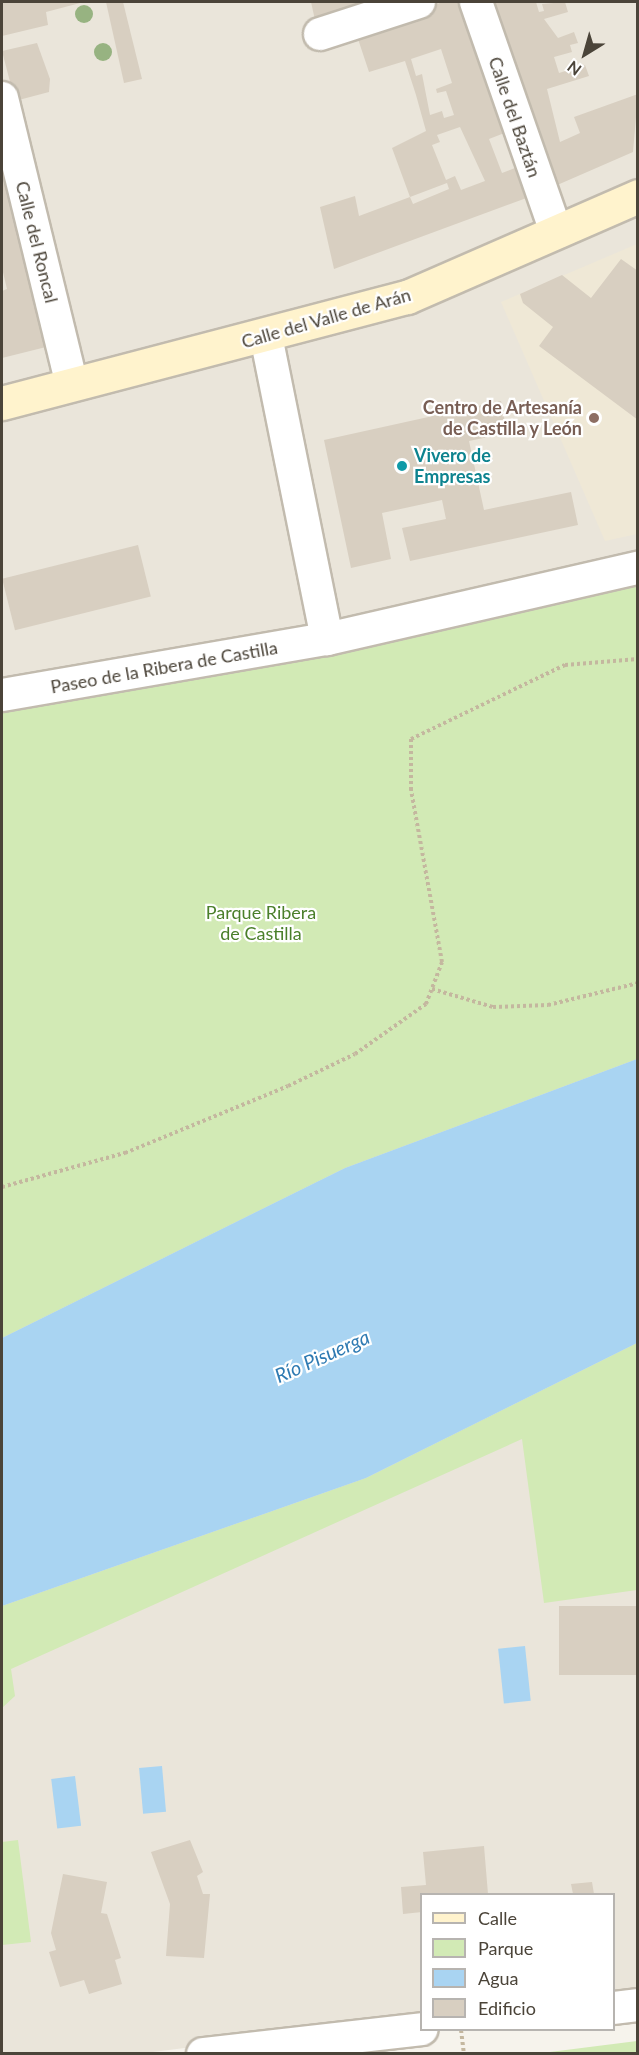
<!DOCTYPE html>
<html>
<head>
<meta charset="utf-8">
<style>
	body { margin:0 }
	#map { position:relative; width:639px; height:2055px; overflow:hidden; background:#f6f3ec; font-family:Lato,sans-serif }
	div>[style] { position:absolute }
	.residential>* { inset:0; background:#eae5da }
	.education>* { inset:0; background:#efe8d6 }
	.green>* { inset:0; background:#d2eab5 }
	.water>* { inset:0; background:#a9d4f2; transform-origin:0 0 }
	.building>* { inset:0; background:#d8cfc1; transform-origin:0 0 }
	.path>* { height:4px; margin-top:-2px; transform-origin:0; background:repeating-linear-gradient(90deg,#c4b79f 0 3px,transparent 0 6px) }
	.roads { filter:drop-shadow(2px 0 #c2bbae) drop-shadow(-2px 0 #c2bbae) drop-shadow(0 2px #c2bbae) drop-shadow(0 -2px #c2bbae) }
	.street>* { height:32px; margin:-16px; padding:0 16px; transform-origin:16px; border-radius:16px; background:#fff }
	.secondary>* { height:33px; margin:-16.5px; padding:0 16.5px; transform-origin:16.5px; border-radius:16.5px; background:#fff3cd }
	.trees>* { width:18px; height:18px; margin:-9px; border-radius:50%; background:#97b381 }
	.dots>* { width:16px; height:16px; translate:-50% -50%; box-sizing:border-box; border:3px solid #fff; border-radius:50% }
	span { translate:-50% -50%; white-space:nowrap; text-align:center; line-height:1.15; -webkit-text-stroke:4.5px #fff; paint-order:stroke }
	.street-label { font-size:18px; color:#4b4439 }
	.education-label { font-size:18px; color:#785e54; font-weight:700 }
	.right { translate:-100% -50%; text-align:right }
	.culture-label { font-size:18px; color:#0d838f; font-weight:700 }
	.left { translate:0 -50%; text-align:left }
	.park-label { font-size:18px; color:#4a7f2a }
	.water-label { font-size:20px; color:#2e7ab2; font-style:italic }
	.frame { position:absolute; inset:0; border:3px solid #4b4439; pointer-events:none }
	.legend { position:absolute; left:420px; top:1893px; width:195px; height:138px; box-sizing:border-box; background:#fff; border:2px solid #b7b4b0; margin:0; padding:8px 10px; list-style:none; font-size:18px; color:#4b4439 }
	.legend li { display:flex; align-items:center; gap:12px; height:30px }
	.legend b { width:30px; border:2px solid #b7b4b0 }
	.north { position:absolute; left:555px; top:24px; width:60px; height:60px; -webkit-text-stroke:4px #fff; paint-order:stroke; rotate:217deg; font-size:16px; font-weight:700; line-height:24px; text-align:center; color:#4b4439 }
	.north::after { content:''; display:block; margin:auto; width:21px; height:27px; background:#4b4439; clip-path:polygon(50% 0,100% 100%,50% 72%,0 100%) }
</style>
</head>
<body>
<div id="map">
	<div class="residential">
		<div style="clip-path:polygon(2px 2px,637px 2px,637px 1990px,614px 1993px,614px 1894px,422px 1894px,421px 2018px,145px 2053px,2px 2054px)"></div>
	</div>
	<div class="education">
		<div style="clip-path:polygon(637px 244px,637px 534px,605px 541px,501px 302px)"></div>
	</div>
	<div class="green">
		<div style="clip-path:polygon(637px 578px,637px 1059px,345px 1168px,2px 1338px,2px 704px)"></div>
		<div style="clip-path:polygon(637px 1343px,637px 1590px,544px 1603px,522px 1439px,11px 1669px,15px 1696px,2px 1708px,2px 1606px,366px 1478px)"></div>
		<div style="clip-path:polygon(18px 1840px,31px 1942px,2px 1945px,2px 1842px)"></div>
		<div style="clip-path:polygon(637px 2041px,637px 2053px,542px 2053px)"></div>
	</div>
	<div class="water">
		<div style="clip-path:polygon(637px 1059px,637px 1343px,366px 1478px,2px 1606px,2px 1338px,345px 1168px)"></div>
		<div style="left:525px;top:1646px;width:55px;height:27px;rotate:84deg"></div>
		<div style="left:162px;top:1766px;width:46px;height:23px;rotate:85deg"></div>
		<div style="left:75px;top:1776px;width:50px;height:24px;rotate:83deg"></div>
	</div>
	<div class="building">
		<div style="clip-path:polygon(2px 2px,84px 2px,46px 12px,48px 25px,2px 36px)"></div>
		<div style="clip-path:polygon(106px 2px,123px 2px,142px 79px,124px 83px)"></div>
		<div style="clip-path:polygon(311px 2px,393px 2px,317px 29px)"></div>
		<div style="clip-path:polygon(evenodd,443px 2px,464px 2px,507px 132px,489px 139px,502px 173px,520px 166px,532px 196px,334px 269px,320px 207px,355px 196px,359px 216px,410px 197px,413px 204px,449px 189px,447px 183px,410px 197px,392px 148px,426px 131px,416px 95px,405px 61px,369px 72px,355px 30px,443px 2px,441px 49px,452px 83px,436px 89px,437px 93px,446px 91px,454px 115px,444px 118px,442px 111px,430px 115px,422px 74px,416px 76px,411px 59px,441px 49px,443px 2px,460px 127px,485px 181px,461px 190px,455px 176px,446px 180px,432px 145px,440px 142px,437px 135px,460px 127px)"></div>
		<div style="clip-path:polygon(489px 2px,536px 2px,539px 12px,544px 11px,542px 4px,565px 2px,568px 12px,544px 19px,558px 38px,574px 32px,578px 43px,570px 45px,572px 52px,554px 57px,559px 73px,585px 65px,589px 76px,547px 89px,560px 142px,580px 133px,574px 117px,638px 94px,633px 152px,555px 186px)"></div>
		<div style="clip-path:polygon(37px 43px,50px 79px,49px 92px,15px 101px,2px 51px)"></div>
		<div style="clip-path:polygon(2px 165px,46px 347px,2px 358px,2px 291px,7px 289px,2px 268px)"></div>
		<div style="clip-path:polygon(621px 259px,638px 271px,638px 420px,539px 346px,553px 327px,523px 303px,520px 294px,562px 275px,591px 298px)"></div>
		<div style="clip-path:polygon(501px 401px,507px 433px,469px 441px,484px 510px,571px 492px,578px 525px,410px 561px,402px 528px,446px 519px,442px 500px,382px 513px,391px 559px,351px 568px,324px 440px)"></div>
		<div style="left:138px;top:545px;width:53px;height:140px;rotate:76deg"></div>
		<div style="left:638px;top:1606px;width:69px;height:79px;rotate:90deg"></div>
		<div style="clip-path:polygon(190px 1840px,203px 1872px,197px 1876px,203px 1894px,210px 1894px,204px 1958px,166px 1956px,170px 1904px,151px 1852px)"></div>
		<div style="clip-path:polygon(484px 1846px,488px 1894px,422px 1894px,422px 1912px,403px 1914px,401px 1887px,426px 1885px,423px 1852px)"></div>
		<div style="clip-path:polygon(63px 1874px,107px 1882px,101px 1913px,107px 1914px,121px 1958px,115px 1960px,122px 1984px,89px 1994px,84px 1980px,60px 1987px,49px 1952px,56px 1950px,51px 1933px)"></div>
		<div style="clip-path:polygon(592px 1882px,594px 1894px,573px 1894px,571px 1884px)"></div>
	</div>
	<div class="path">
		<div style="left:432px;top:989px;width:64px;rotate:16.4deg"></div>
		<div style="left:493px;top:1007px;width:55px;rotate:-2.1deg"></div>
		<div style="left:548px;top:1005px;width:93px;rotate:-13.7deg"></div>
		<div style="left:2px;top:1187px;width:128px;rotate:-15.5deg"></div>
		<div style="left:125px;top:1153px;width:176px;rotate:-22.3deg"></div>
		<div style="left:288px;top:1086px;width:74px;rotate:-25.5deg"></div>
		<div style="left:355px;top:1054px;width:87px;rotate:-35.2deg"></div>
		<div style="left:426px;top:1004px;width:45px;rotate:-69.1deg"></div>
		<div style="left:442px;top:962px;width:175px;rotate:-100.2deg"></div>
		<div style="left:411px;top:790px;width:51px;rotate:-90deg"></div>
		<div style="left:411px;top:739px;width:171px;rotate:-25.7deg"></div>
		<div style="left:565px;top:665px;width:73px;rotate:-4.7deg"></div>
		<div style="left:461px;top:2030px;width:24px;rotate:83deg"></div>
	</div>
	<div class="roads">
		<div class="street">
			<div style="left:476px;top:2px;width:244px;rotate:70.8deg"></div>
			<div style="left:320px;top:34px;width:104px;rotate:-17.9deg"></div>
			<div style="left:2px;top:98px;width:295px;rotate:76.3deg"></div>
			<div style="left:266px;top:336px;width:309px;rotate:78.6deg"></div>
			<div style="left:327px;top:639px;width:319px;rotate:-12.9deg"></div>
			<div style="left:2px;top:695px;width:330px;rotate:-9.8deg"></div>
			<div style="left:614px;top:2008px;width:24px;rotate:-7deg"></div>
			<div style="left:203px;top:2054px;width:220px;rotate:-6.5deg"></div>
		</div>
		<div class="secondary">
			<div style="left:2px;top:403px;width:419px;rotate:-14.7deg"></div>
			<div style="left:407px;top:297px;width:252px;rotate:-23.6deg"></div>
		</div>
	</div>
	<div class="trees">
		<div style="left:84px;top:14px"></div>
		<div style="left:103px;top:52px"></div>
	</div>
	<div class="dots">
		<div style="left:594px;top:418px;background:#8d6e63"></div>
		<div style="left:402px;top:466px;background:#0f9aa8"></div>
	</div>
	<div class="street-label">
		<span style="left:515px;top:117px;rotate:71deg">Calle del Baztán</span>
		<span style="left:37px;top:242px;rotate:76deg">Calle del Roncal</span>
		<span style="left:326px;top:318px;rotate:-16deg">Calle del Valle de Arán</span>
		<span style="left:164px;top:667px;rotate:-10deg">Paseo de la Ribera de Castilla</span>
	</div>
	<div class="education-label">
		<span class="right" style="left:582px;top:418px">Centro de Artesanía<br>de Castilla y León</span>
	</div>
	<div class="culture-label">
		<span class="left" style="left:414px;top:466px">Vivero de<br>Empresas</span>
	</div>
	<div class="park-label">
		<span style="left:261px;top:923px">Parque Ribera<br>de Castilla</span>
	</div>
	<div class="water-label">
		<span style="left:322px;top:1356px;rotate:-24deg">Río Pisuerga</span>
	</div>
	<div class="frame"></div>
	<ul class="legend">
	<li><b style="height:8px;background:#fff3cd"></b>Calle</li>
	<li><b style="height:16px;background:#d2eab5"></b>Parque</li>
	<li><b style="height:16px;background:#a9d4f2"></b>Agua</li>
	<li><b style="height:16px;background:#d8cfc1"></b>Edificio</li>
	</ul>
	<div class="north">N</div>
</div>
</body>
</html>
